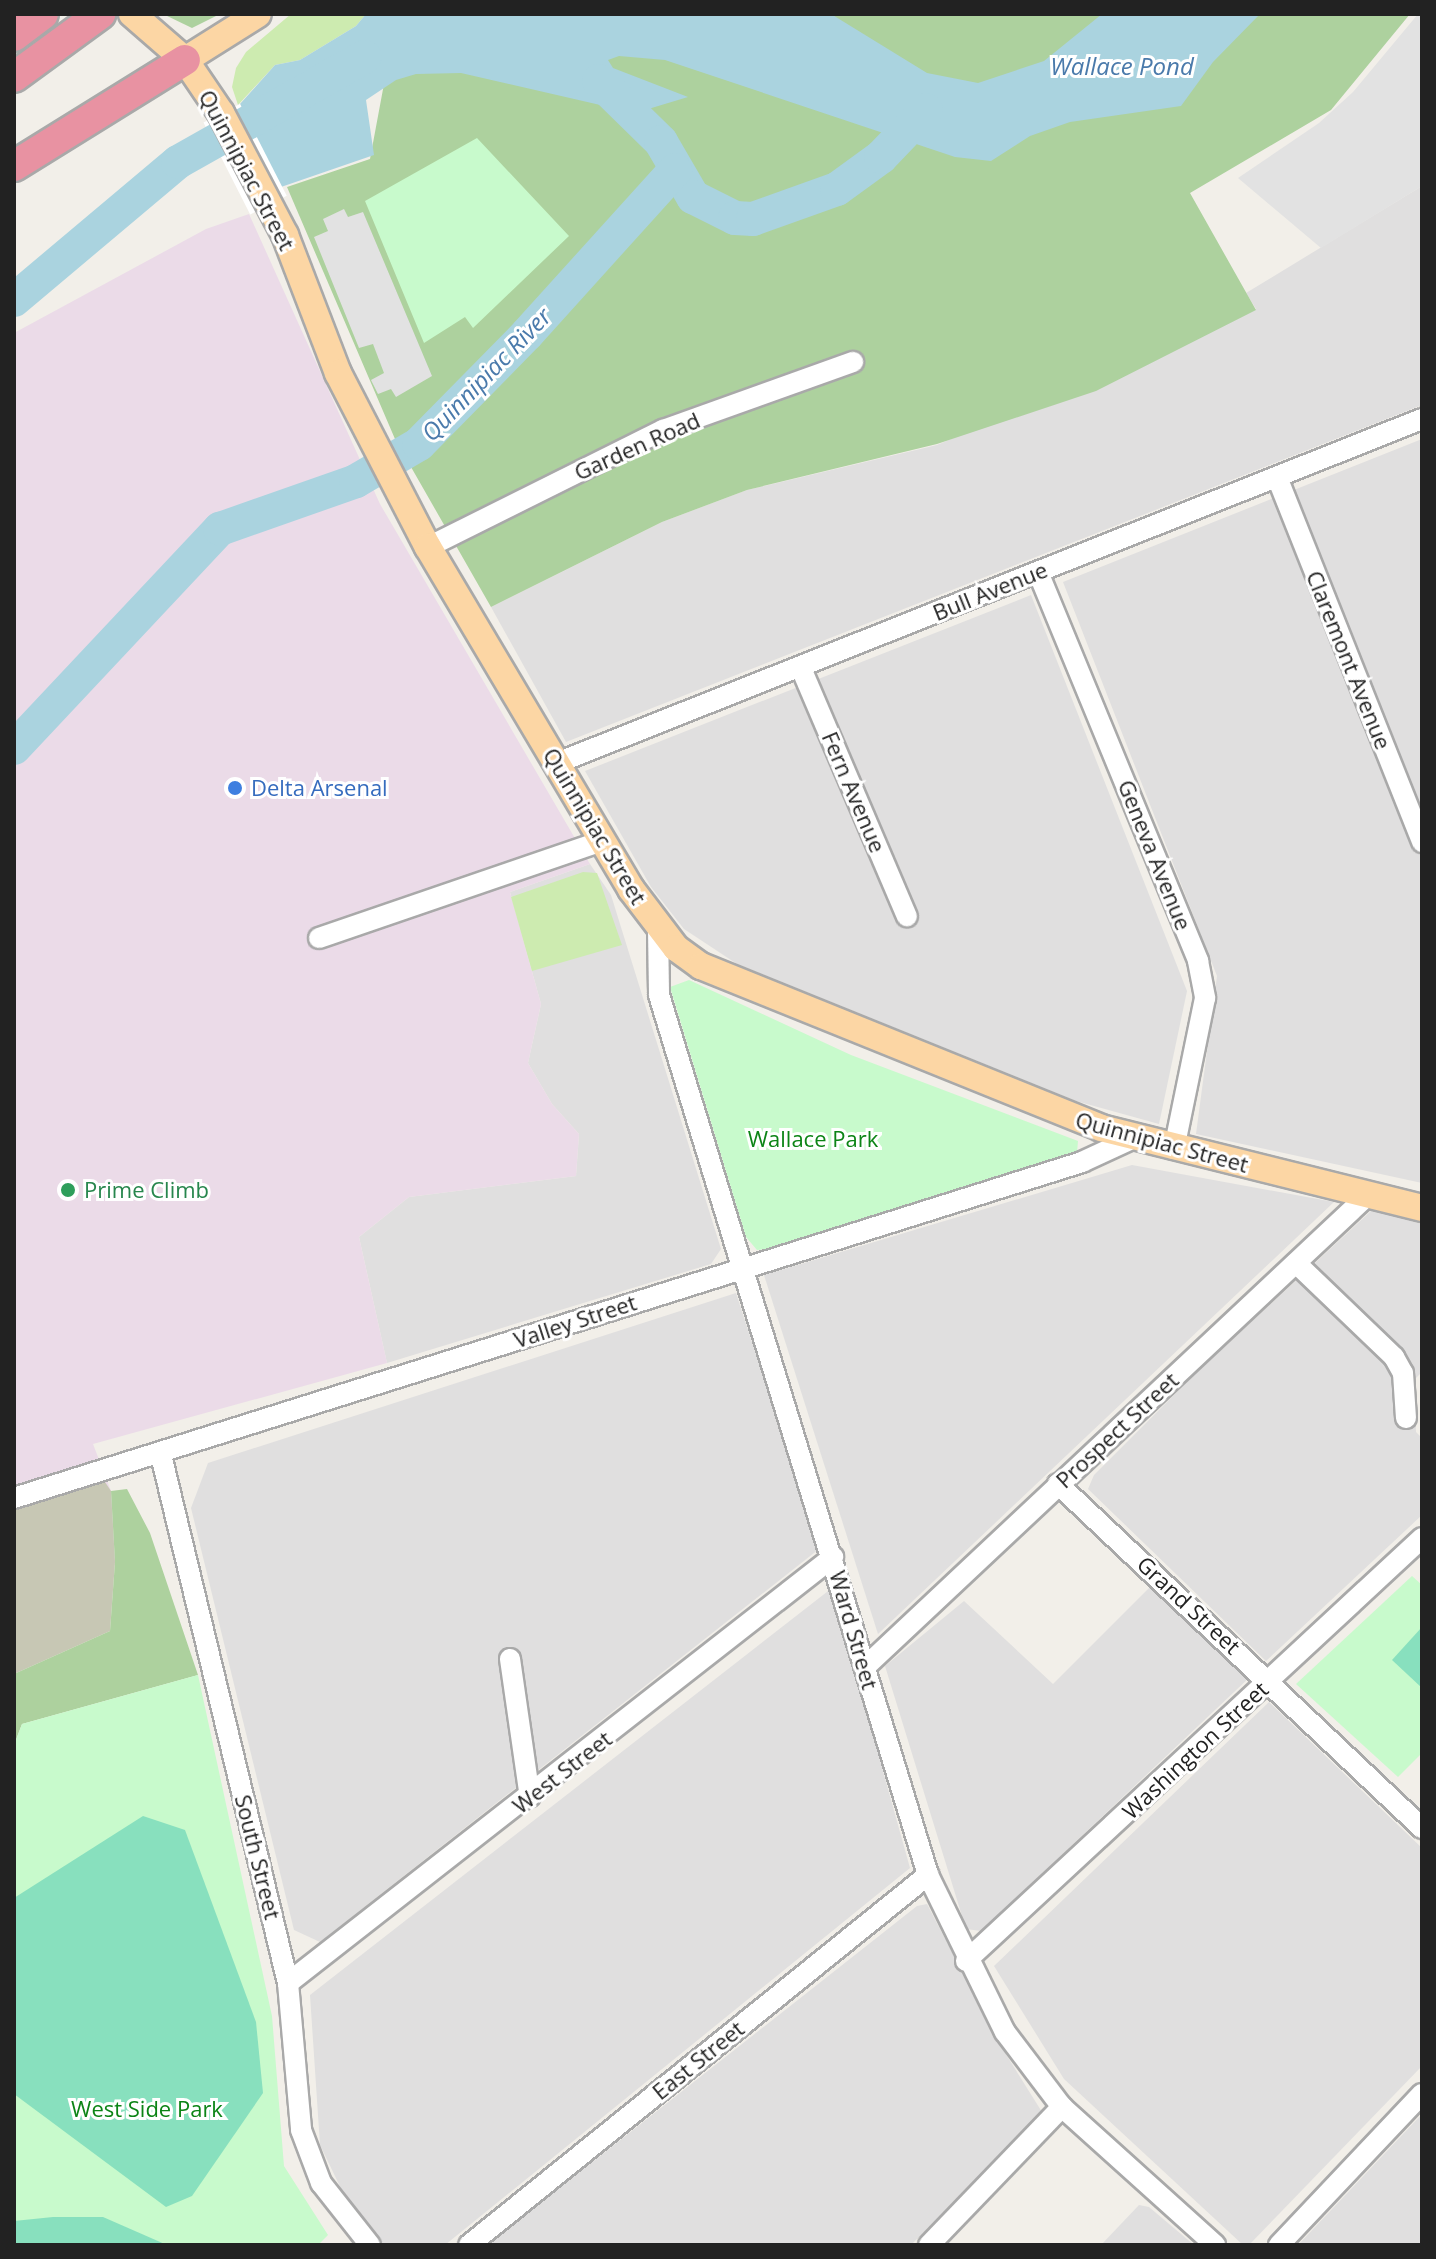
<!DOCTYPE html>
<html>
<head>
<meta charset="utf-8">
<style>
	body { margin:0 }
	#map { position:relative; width:1436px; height:2259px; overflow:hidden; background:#f2efe9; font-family:"Open Sans",sans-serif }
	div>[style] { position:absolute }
	.residential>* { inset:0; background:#e0dfdf }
	.industrial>* { inset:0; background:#ebdbe8 }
	.construction>* { inset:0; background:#c7c7b4 }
	.grass>* { inset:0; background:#cdebb0 }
	.forest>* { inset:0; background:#add19e }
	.park>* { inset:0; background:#c8facc }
	.pitch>* { inset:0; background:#88e0be }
	.parking>* { inset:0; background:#e2e2e2 }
	.water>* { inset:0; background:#aad3df }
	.pier>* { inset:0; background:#fff; transform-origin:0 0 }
	.river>* { height:34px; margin:-17px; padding:0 17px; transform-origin:17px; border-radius:17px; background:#aad3df }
	.roads { filter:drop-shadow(2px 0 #a9a9a9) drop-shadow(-2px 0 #a9a9a9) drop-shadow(0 2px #a9a9a9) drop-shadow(0 -2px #a9a9a9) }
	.minor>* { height:20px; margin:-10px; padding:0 10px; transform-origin:10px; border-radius:10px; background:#fff }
	.major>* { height:26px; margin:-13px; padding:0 13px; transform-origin:13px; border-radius:13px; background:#fcd6a4 }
	.highway>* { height:30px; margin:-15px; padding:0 15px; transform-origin:15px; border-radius:15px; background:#e892a2 }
	.dots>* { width:22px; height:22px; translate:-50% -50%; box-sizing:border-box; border:4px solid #fff; border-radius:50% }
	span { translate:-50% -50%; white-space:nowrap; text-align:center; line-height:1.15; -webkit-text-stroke:6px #fff; paint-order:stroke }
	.street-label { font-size:22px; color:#222 }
	.shop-label { font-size:22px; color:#366cbe }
	.left { translate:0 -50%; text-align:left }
	.park-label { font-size:22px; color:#0c8416 }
	.leisure-label { font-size:22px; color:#27864d }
	.water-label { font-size:24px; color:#4a7aab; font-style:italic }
	.frame { position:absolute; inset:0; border:16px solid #222; pointer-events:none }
</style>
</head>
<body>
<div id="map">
	<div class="residential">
		<div style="clip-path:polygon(1422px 186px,1422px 405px,566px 742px,491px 607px,662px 522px,747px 490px,937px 445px,1256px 309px,1246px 293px)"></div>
		<div style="clip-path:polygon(1422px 439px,1422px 1183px,1196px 1134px,1217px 976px,1063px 582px)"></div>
		<div style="clip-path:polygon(1031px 595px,1187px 991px,1159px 1124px,1076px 1101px,737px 964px,684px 929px,651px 887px,585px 771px)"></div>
		<div style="clip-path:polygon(590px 864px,611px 895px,721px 1249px,711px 1264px,387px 1363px,359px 1237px,409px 1197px,576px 1176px,579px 1134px,552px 1104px,528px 1063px,541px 1004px,510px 892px)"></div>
		<div style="clip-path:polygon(1132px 1165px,1334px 1202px,878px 1634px,764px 1275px)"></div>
		<div style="clip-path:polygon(1372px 1210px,1422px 1224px,1422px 1372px,1414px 1380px,1416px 1432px,1422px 1438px,1422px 1515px,1266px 1661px,1088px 1489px,1094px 1475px,1190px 1379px)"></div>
		<div style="clip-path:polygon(736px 1293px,819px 1549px,320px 1942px,294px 1930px,191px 1508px,208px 1463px)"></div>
		<div style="clip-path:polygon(1152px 1585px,1251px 1676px,981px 1931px,966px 1929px,885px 1666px,964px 1601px,1053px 1684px)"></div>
		<div style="clip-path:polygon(832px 1588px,910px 1868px,445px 2245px,383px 2245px,347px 2201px,320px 2145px,310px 1995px)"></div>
		<div style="clip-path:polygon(1269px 1702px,1422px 1848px,1422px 2066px,1249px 2245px,1243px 2245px,1064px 2079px,994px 1966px)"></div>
		<div style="clip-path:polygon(927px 1904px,1002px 2048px,1042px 2112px,911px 2245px,487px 2245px,917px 1906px)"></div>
		<div style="clip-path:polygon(1422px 2114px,1422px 2245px,1298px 2245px)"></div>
		<div style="clip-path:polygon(1139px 2205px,1149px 2207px,1194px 2245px,1101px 2245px)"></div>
	</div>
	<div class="industrial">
		<div style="clip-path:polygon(249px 214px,380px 504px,590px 864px,510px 892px,541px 1004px,528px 1063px,552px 1104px,579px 1134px,576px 1176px,409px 1197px,359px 1237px,387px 1363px,93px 1444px,111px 1491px,115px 1562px,14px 1674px,14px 333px,206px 229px)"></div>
	</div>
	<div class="construction">
		<div style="clip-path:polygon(99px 1473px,111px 1491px,115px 1562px,110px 1631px,14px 1674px,14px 1498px)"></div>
	</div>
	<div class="grass">
		<div style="clip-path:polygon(291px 14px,366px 14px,356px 26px,300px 60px,275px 65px,238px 105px,232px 87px,236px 68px,246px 52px)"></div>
		<div style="clip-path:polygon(583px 872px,597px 873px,622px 945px,532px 971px,511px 897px)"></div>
	</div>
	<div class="forest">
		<div style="clip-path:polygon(163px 14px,220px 14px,192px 28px)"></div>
		<div style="clip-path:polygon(397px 14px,1410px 14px,1331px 110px,1190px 193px,1256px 310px,1096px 391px,937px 444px,747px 490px,662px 522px,491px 607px,395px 439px,287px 187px,370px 159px)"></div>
		<div style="clip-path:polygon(127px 1489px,150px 1533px,198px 1675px,22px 1724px,14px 1745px,14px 1674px,110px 1631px,115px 1562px,111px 1491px)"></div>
	</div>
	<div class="park">
		<div style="clip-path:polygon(477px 138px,569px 236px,473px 328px,465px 317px,424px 343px,365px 201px)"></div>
		<div style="clip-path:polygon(689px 980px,851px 1055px,1078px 1141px,1077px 1153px,778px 1248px,757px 1250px,746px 1237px,670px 987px)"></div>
		<div style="clip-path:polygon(1412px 1576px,1422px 1585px,1422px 1753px,1398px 1777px,1296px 1684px)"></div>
		<div style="clip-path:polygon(198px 1675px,272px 2016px,284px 2166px,328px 2235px,318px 2245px,14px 2245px,14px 1745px,22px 1724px)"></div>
	</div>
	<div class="pitch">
		<div style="clip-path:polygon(1422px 1627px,1422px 1688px,1392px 1660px)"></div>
		<div style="clip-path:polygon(143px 1816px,185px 1830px,256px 2022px,263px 2093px,192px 2196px,166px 2207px,14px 2094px,14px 1898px)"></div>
		<div style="clip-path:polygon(53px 2217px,103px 2217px,167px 2245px,14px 2245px,14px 2221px)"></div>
	</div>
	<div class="parking">
		<div style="clip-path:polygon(1418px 14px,1422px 14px,1422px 186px,1321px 248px,1238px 178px,1319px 123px,1353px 92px)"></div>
		<div style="clip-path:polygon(344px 209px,348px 217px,363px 212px,432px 376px,396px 397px,391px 389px,378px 394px,371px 380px,384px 373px,373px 344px,359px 348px,314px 237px,328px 231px,323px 219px)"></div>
	</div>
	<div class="water">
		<div style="clip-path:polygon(366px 14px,831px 14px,927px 73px,978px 83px,1044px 61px,1102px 14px,1260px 14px,1213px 62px,1181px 106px,1070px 122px,1030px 136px,991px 161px,955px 157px,665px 60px,619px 56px,608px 60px,613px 68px,688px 97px,635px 113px,461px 73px,416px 74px,396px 80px,366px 100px,374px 155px,281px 187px,240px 104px,275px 65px,300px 60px,356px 26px)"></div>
	</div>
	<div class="pier">
		<div style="left:240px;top:104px;width:103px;height:41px;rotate:63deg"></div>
	</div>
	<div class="river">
		<div style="left:599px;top:81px;width:87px;rotate:44.5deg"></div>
		<div style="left:661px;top:142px;width:64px;rotate:59.8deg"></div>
		<div style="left:693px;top:197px;width:47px;rotate:26.6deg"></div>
		<div style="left:735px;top:218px;width:18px;rotate:3deg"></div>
		<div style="left:753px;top:219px;width:89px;rotate:-19.7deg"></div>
		<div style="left:837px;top:189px;width:54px;rotate:-36deg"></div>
		<div style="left:881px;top:157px;width:65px;rotate:-46.2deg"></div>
		<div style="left:14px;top:300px;width:214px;rotate:-40.1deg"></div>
		<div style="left:178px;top:162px;width:214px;rotate:-29.4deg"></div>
		<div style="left:14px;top:748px;width:301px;rotate:-46.8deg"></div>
		<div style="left:220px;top:529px;width:144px;rotate:-19.4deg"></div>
		<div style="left:356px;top:481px;width:73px;rotate:-30.4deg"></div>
		<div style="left:419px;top:444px;width:154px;rotate:-45.5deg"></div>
		<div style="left:527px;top:334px;width:221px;rotate:-47.9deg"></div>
	</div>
	<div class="roads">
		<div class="minor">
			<div style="left:1277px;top:477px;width:393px;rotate:68.3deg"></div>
			<div style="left:428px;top:547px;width:263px;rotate:-26.5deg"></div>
			<div style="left:663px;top:430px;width:202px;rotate:-19.7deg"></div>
			<div style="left:1038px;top:572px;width:421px;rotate:67.6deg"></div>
			<div style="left:1198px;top:961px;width:38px;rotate:79deg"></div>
			<div style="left:1205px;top:998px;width:154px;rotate:101.6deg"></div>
			<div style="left:801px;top:668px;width:270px;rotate:66.9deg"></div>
			<div style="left:557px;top:763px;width:931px;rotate:-21.69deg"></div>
			<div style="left:658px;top:929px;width:66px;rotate:89.1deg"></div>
			<div style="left:659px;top:995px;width:920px;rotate:73deg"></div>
			<div style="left:928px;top:1875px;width:175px;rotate:63.9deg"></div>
			<div style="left:1005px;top:2032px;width:94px;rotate:52.8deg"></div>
			<div style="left:1062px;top:2107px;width:206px;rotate:42deg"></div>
			<div style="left:319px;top:938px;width:300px;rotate:-18.9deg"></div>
			<div style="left:1296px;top:1263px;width:136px;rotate:43.8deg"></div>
			<div style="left:1394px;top:1357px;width:18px;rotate:61deg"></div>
			<div style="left:1403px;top:1373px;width:45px;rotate:86.2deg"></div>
			<div style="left:161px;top:1455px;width:543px;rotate:76.48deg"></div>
			<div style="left:288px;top:1983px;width:148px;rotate:84.9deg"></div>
			<div style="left:301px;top:2130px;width:57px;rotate:69.3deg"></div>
			<div style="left:321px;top:2183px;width:79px;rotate:51.7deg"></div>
			<div style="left:1058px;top:1484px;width:501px;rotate:43.38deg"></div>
			<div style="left:14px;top:1498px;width:1120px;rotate:-17.46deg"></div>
			<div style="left:1082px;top:1162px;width:57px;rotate:-24.8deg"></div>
			<div style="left:510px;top:1659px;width:139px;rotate:81.8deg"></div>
			<div style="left:865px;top:1667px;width:691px;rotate:-43.18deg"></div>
			<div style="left:966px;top:1961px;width:622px;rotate:-42.85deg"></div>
			<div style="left:288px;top:1983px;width:692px;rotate:-38.01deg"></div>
			<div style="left:469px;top:2245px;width:590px;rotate:-38.87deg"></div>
			<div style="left:929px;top:2245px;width:192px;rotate:-46.1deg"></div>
			<div style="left:1279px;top:2245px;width:208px;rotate:-46.6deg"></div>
		</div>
		<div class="major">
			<div style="left:132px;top:14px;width:70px;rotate:41deg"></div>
			<div style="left:185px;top:60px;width:64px;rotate:55.8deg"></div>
			<div style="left:221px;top:113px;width:138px;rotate:62.3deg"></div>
			<div style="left:285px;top:235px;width:148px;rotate:69deg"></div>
			<div style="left:338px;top:373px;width:196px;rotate:62.7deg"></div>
			<div style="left:428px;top:547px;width:398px;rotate:59.3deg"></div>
			<div style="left:631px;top:889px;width:74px;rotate:52.7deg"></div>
			<div style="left:676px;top:948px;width:31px;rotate:36deg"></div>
			<div style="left:701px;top:966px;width:432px;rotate:22deg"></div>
			<div style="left:1101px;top:1128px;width:331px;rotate:14deg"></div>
			<div style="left:185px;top:60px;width:86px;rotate:-32.2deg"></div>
		</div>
		<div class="highway">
			<div style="left:14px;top:36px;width:36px;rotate:-37deg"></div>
			<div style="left:14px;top:77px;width:107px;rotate:-36.2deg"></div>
			<div style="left:14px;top:166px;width:201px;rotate:-31.8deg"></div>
		</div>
	</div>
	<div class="dots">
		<div style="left:235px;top:788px;background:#3f7fe0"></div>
		<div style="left:68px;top:1190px;background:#2e9e5b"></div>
	</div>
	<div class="street-label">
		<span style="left:247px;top:170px;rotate:62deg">Quinnipiac Street</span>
		<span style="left:637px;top:446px;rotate:-24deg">Garden Road</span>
		<span style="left:990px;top:591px;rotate:-22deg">Bull Avenue</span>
		<span style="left:1349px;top:660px;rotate:68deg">Claremont Avenue</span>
		<span style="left:854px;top:792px;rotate:67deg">Fern Avenue</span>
		<span style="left:595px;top:826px;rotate:59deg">Quinnipiac Street</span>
		<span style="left:1155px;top:855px;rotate:68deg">Geneva Avenue</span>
		<span style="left:1162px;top:1142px;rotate:15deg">Quinnipiac Street</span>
		<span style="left:575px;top:1321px;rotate:-18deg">Valley Street</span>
		<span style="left:1117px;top:1430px;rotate:-43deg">Prospect Street</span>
		<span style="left:1189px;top:1605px;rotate:43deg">Grand Street</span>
		<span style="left:854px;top:1630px;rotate:74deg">Ward Street</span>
		<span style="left:1195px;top:1750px;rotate:-43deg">Washington Street</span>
		<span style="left:562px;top:1772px;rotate:-38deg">West Street</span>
		<span style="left:258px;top:1857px;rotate:76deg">South Street</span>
		<span style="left:698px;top:2060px;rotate:-39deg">East Street</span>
	</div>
	<div class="shop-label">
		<span class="left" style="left:251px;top:788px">Delta Arsenal</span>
	</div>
	<div class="park-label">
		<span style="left:813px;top:1139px">Wallace Park</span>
		<span style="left:147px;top:2109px">West Side Park</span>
	</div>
	<div class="leisure-label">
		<span class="left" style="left:84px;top:1190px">Prime Climb</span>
	</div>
	<div class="water-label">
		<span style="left:1122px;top:66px">Wallace Pond</span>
		<span style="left:486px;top:374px;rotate:-46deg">Quinnipiac River</span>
	</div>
	<div class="frame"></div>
</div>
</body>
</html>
